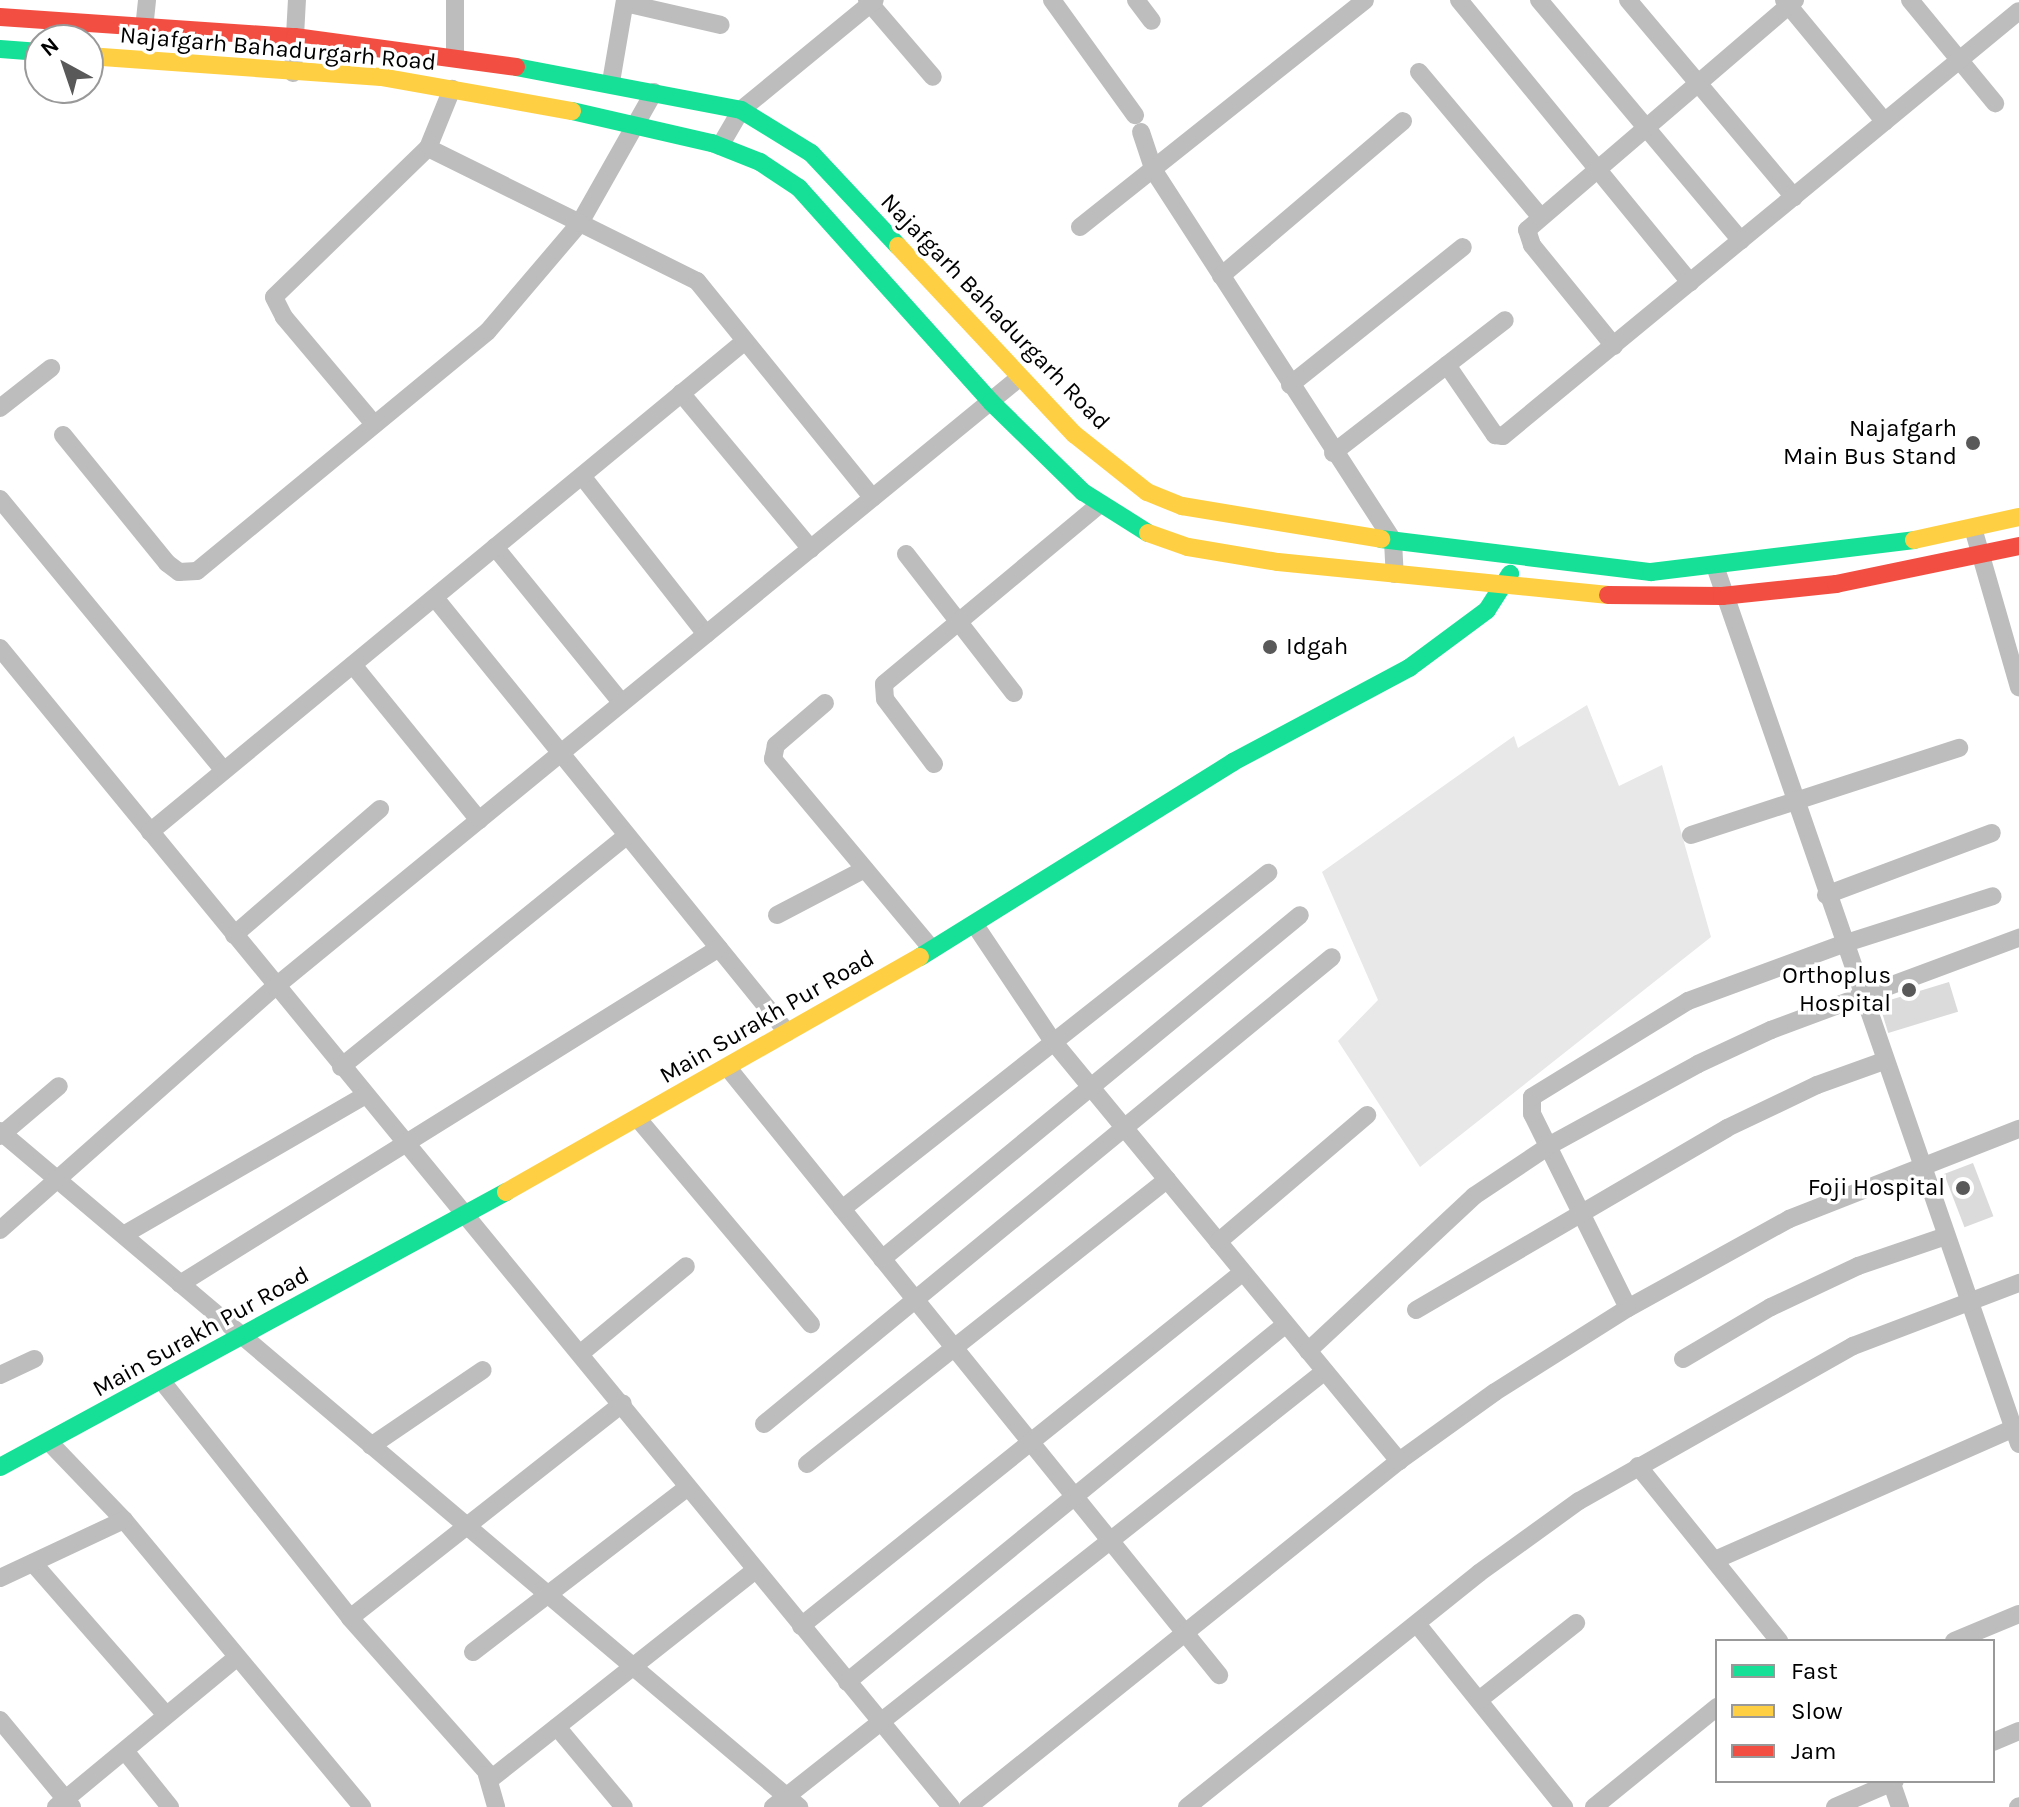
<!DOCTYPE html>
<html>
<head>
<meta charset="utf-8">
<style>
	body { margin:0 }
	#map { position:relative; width:2019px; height:1807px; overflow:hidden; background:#fff; font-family:Karla,sans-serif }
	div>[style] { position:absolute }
	.green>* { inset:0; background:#e8e8e8 }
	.building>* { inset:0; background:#dbdbdb; transform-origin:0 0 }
	.street>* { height:18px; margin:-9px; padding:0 9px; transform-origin:9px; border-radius:9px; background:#bdbdbd }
	.fast>* { height:18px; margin:-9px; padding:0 9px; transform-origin:9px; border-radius:9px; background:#16e098 }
	.slow>* { height:18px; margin:-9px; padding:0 9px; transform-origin:9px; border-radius:9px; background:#ffcf43 }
	.jam>* { height:18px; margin:-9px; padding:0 9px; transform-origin:9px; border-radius:9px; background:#f24e42 }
	.dots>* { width:22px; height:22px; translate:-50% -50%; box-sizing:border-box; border:4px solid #fff; border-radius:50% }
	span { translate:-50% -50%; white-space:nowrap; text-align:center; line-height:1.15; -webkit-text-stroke:7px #fff; paint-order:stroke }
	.street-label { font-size:24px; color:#000 }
	.poi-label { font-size:24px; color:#000 }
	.right { translate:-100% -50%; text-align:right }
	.left { translate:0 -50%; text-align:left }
	.legend { position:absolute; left:1715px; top:1639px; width:280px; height:144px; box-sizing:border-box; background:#fff; border:2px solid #999; margin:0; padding:10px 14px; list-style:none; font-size:24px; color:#000 }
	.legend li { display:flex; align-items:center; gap:16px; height:40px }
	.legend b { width:40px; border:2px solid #999 }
	.north { position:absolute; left:24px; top:24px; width:80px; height:80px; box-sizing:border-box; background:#fff; border:2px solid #999; border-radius:50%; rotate:320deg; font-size:22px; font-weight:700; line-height:32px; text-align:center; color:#000 }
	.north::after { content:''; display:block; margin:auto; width:28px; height:36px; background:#595959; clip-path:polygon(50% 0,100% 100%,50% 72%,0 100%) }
</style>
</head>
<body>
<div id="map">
	<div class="green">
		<div style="clip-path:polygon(1587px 705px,1619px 786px,1662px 765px,1711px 937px,1420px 1167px,1338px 1041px,1378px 1000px,1322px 872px,1514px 736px,1518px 748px)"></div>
	</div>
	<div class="building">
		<div style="left:1949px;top:982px;width:31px;height:73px;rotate:73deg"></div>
		<div style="left:1973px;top:1163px;width:57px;height:31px;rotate:69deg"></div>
	</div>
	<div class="street">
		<div style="left:455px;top:0;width:55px;rotate:90deg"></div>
		<div style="left:867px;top:0;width:101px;rotate:49.4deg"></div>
		<div style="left:1052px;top:0;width:142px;rotate:54.2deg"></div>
		<div style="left:1136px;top:0;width:26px;rotate:53deg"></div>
		<div style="left:1459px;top:0;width:365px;rotate:50.7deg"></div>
		<div style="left:1539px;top:0;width:314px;rotate:50deg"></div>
		<div style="left:1628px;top:0;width:258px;rotate:49.9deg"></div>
		<div style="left:1784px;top:0;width:158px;rotate:50.4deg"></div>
		<div style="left:1910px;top:0;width:134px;rotate:50.5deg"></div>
		<div style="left:625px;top:3px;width:98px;rotate:12.9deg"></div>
		<div style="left:144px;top:29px;width:29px;rotate:-84deg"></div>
		<div style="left:1419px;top:72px;width:188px;rotate:50deg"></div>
		<div style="left:293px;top:73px;width:73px;rotate:-86.9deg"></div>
		<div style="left:611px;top:82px;width:83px;rotate:-80.3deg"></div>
		<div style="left:654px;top:92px;width:150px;rotate:119.5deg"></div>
		<div style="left:580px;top:223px;width:131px;rotate:26.4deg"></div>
		<div style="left:697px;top:281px;width:279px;rotate:51deg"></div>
		<div style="left:1141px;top:132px;width:41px;rotate:71.6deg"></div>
		<div style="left:1154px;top:171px;width:440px;rotate:57.1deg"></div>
		<div style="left:1393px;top:541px;width:33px;rotate:87deg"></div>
		<div style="left:720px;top:146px;width:42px;rotate:-59.7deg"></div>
		<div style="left:741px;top:110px;width:173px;rotate:-39.4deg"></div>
		<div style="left:1080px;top:227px;width:364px;rotate:-38.5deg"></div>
		<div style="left:1221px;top:276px;width:239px;rotate:-40.4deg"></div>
		<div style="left:1614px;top:346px;width:130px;rotate:-129.1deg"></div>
		<div style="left:1532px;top:245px;width:16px;rotate:-108deg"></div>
		<div style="left:1527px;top:230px;width:353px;rotate:-40.6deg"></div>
		<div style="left:1447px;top:365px;width:85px;rotate:55.6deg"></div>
		<div style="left:1495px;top:435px;width:8px;rotate:7deg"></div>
		<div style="left:1503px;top:436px;width:668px;rotate:-39.48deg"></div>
		<div style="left:1290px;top:385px;width:221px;rotate:-38.6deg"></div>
		<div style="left:681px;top:393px;width:203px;rotate:50.2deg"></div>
		<div style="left:0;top:408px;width:65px;rotate:-38.1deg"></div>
		<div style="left:374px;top:424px;width:140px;rotate:-130.1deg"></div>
		<div style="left:284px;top:317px;width:22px;rotate:-117deg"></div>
		<div style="left:274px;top:297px;width:214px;rotate:-44.1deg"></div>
		<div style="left:428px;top:148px;width:64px;rotate:-67.9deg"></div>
		<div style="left:63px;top:435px;width:165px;rotate:50.9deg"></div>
		<div style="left:167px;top:563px;width:15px;rotate:37deg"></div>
		<div style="left:179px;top:572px;width:18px;rotate:-3deg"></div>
		<div style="left:197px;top:571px;width:377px;rotate:-39.5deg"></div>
		<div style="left:488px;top:331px;width:142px;rotate:-49.6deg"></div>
		<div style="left:580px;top:223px;width:169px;rotate:-153.7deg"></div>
		<div style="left:1333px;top:453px;width:217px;rotate:-37.7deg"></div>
		<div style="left:582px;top:476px;width:201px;rotate:51.9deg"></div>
		<div style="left:0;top:499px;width:352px;rotate:50.5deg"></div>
		<div style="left:1973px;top:528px;width:166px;rotate:73.9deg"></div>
		<div style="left:495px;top:547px;width:201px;rotate:50.9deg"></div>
		<div style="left:906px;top:554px;width:176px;rotate:52.2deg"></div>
		<div style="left:1715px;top:566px;width:929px;rotate:70.9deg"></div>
		<div style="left:435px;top:598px;width:559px;rotate:50.96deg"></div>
		<div style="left:0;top:648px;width:1499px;rotate:50.63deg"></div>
		<div style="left:353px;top:665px;width:200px;rotate:50.9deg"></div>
		<div style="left:825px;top:703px;width:65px;rotate:139.4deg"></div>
		<div style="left:776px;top:745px;width:14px;rotate:102deg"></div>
		<div style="left:773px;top:759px;width:248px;rotate:50.1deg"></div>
		<div style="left:934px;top:764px;width:81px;rotate:-127deg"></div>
		<div style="left:885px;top:699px;width:15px;rotate:-94deg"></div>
		<div style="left:884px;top:684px;width:280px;rotate:-39.8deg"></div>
		<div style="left:150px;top:832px;width:771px;rotate:-39.53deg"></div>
		<div style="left:1691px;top:835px;width:282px;rotate:-18deg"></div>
		<div style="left:1826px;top:895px;width:177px;rotate:-20.5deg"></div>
		<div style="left:777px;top:915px;width:99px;rotate:-27.6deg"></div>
		<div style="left:975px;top:925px;width:138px;rotate:56.2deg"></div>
		<div style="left:1052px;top:1040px;width:546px;rotate:50.5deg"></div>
		<div style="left:234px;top:935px;width:193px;rotate:-40.8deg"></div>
		<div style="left:341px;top:1067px;width:368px;rotate:-39deg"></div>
		<div style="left:728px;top:1068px;width:781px;rotate:51.03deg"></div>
		<div style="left:639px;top:1120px;width:267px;rotate:49.9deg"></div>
		<div style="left:0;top:1131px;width:1047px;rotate:40.23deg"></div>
		<div style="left:0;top:1136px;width:77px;rotate:-40.3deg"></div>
		<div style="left:842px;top:1209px;width:543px;rotate:-38.26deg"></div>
		<div style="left:0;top:1230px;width:367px;rotate:-41.5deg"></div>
		<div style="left:275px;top:987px;width:961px;rotate:-39.3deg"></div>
		<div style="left:125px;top:1234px;width:276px;rotate:-30deg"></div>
		<div style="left:1218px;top:1242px;width:196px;rotate:-40.4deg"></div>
		<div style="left:882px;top:1259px;width:541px;rotate:-39.45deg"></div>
		<div style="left:180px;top:1284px;width:635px;rotate:-31.94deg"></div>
		<div style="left:1628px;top:1308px;width:216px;rotate:-116.3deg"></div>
		<div style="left:1532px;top:1114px;width:17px;rotate:-90deg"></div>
		<div style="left:1532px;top:1097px;width:183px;rotate:-31.6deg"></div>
		<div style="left:1688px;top:1001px;width:165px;rotate:-20.2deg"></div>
		<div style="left:1843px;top:944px;width:157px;rotate:-17.7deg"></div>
		<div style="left:1416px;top:1310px;width:360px;rotate:-30.3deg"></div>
		<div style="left:1727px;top:1128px;width:100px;rotate:-25.5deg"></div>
		<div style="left:1817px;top:1085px;width:71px;rotate:-19.7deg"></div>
		<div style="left:1308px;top:1351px;width:227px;rotate:-43deg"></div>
		<div style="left:1474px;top:1196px;width:94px;rotate:-33.7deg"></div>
		<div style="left:1552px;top:1144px;width:166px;rotate:-28.7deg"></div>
		<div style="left:1698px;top:1064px;width:81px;rotate:-25deg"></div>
		<div style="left:1771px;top:1030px;width:265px;rotate:-20.4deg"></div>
		<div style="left:581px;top:1353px;width:136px;rotate:-39.6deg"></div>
		<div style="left:1683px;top:1359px;width:102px;rotate:-30.6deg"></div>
		<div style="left:1771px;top:1307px;width:96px;rotate:-25.2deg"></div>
		<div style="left:1858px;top:1266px;width:93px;rotate:-18.8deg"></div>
		<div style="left:0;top:1375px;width:38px;rotate:-25deg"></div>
		<div style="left:161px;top:1380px;width:304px;rotate:51.5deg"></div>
		<div style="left:350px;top:1618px;width:214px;rotate:48.4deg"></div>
		<div style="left:492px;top:1778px;width:335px;rotate:-38.3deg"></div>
		<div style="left:764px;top:1424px;width:735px;rotate:-39.43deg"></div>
		<div style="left:51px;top:1444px;width:105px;rotate:46.2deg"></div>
		<div style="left:124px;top:1520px;width:373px;rotate:50.3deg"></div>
		<div style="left:371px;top:1446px;width:135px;rotate:-34.2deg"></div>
		<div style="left:807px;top:1464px;width:459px;rotate:-38.3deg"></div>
		<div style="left:1638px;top:1466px;width:225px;rotate:51.1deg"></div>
		<div style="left:1715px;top:1560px;width:332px;rotate:-23.8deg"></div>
		<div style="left:33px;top:1563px;width:202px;rotate:48.8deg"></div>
		<div style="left:0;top:1578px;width:137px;rotate:-25.1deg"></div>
		<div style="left:350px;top:1618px;width:347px;rotate:-38.2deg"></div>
		<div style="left:1417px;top:1624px;width:235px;rotate:51.2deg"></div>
		<div style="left:801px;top:1626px;width:566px;rotate:-38.69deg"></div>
		<div style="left:1954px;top:1641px;width:70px;rotate:-22.6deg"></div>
		<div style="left:473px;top:1652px;width:270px;rotate:-37.5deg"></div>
		<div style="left:847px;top:1682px;width:566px;rotate:-39.2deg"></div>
		<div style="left:1479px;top:1700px;width:124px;rotate:-38.4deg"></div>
		<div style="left:0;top:1720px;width:113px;rotate:50.4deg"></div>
		<div style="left:557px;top:1727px;width:104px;rotate:50.1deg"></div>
		<div style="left:1993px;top:1742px;width:28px;rotate:-23deg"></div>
		<div style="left:125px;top:1751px;width:72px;rotate:51.2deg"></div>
		<div style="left:487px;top:1775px;width:33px;rotate:74deg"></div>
		<div style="left:1891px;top:1781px;width:28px;rotate:71deg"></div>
		<div style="left:56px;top:1807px;width:235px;rotate:-39.6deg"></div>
		<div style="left:773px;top:1807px;width:703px;rotate:-38.3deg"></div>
		<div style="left:968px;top:1807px;width:553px;rotate:-38.76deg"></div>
		<div style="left:1399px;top:1461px;width:118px;rotate:-35.7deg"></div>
		<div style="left:1495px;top:1392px;width:157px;rotate:-32.3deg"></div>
		<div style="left:1628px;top:1308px;width:184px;rotate:-28.9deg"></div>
		<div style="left:1789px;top:1219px;width:247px;rotate:-21.4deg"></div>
		<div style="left:1187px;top:1807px;width:374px;rotate:-38.7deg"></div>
		<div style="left:1479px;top:1573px;width:123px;rotate:-35.8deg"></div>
		<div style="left:1579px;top:1501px;width:315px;rotate:-29.5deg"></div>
		<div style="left:1853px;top:1346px;width:178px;rotate:-20.8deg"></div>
		<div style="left:1594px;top:1807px;width:159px;rotate:-39.1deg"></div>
		<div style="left:1835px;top:1807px;width:65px;rotate:-23.4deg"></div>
		<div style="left:2018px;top:1807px;width:1px;rotate:-45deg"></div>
	</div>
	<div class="fast">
		<div style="left:0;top:49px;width:40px;rotate:4.3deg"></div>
		<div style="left:516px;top:67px;width:229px;rotate:10.8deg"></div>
		<div style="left:741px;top:110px;width:82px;rotate:31.6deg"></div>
		<div style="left:811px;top:153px;width:127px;rotate:46.9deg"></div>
		<div style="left:572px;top:111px;width:144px;rotate:12.9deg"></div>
		<div style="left:712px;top:143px;width:52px;rotate:21.6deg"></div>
		<div style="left:760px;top:162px;width:47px;rotate:33.7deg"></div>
		<div style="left:799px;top:188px;width:288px;rotate:48.1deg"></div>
		<div style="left:991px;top:402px;width:129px;rotate:44.4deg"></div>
		<div style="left:1083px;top:492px;width:77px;rotate:32.2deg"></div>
		<div style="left:1381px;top:539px;width:272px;rotate:7deg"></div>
		<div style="left:1651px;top:572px;width:265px;rotate:-6.9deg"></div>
		<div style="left:920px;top:957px;width:369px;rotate:-31.9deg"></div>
		<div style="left:1233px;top:762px;width:200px;rotate:-28.1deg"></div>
		<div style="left:1409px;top:668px;width:97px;rotate:-36.6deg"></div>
		<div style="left:1487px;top:610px;width:43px;rotate:-57.4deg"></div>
		<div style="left:0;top:1467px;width:576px;rotate:-28.52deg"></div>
	</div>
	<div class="slow">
		<div style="left:88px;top:56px;width:294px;rotate:4.1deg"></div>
		<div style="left:381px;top:77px;width:194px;rotate:10.1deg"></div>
		<div style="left:898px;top:246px;width:258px;rotate:46.9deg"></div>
		<div style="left:1074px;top:434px;width:93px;rotate:38.5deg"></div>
		<div style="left:1147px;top:492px;width:38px;rotate:22deg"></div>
		<div style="left:1182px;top:506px;width:202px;rotate:9.4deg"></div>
		<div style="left:1148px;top:533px;width:42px;rotate:19.3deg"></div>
		<div style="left:1188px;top:547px;width:91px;rotate:9.5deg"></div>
		<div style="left:1278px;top:562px;width:332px;rotate:5.7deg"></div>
		<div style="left:1914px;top:540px;width:107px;rotate:-12.4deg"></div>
		<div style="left:506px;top:1192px;width:476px;rotate:-29.6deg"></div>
	</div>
	<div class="jam">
		<div style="left:0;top:17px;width:296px;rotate:3.9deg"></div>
		<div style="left:295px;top:37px;width:223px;rotate:7.7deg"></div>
		<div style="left:1608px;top:595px;width:114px;rotate:0.5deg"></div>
		<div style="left:1722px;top:596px;width:115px;rotate:-6deg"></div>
		<div style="left:1836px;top:584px;width:187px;rotate:-11.7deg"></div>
	</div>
	<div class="dots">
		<div style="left:1973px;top:443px;background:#595959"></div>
		<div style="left:1270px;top:647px;background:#595959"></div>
		<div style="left:1909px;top:990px;background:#595959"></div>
		<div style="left:1963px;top:1188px;background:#595959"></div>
	</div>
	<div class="street-label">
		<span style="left:278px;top:49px;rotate:5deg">Najafgarh Bahadurgarh Road</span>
		<span style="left:995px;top:312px;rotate:46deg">Najafgarh Bahadurgarh Road</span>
		<span style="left:767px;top:1017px;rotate:-30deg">Main Surakh Pur Road</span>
		<span style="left:201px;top:1332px;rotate:-29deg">Main Surakh Pur Road</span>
	</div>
	<div class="poi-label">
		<span class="right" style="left:1957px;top:443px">Najafgarh<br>Main Bus Stand</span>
		<span class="left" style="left:1286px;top:647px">Idgah</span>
		<span class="right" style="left:1891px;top:990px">Orthoplus<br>Hospital</span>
		<span class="right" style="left:1945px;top:1188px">Foji Hospital</span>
	</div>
	<ul class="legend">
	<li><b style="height:10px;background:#16e098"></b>Fast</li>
	<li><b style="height:10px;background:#ffcf43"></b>Slow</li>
	<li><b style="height:10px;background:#f24e42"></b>Jam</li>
	</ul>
	<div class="north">N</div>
</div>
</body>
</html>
